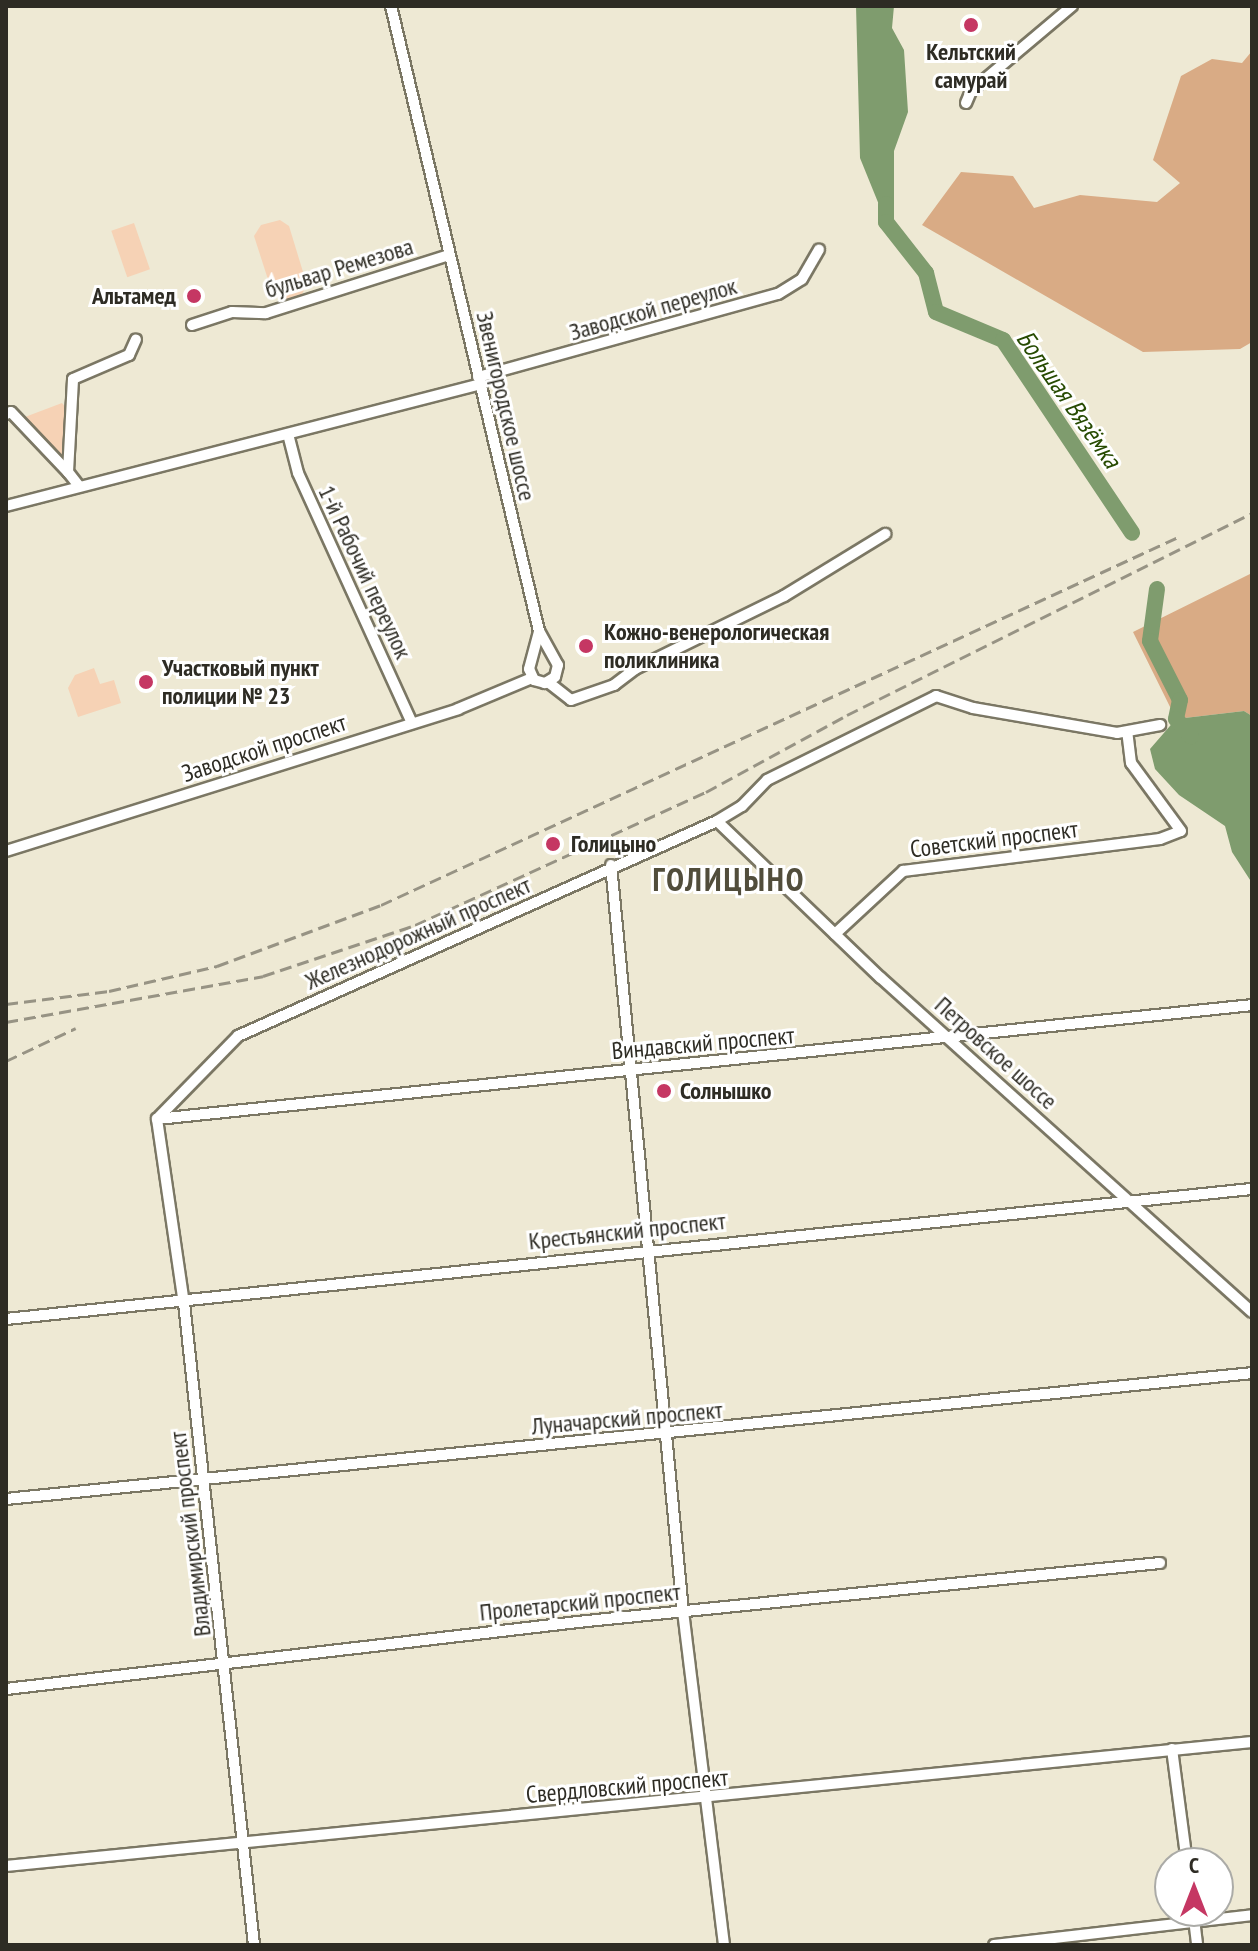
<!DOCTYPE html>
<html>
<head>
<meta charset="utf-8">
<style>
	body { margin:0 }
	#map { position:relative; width:1258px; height:1951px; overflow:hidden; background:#eee9d4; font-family:"PT Sans Narrow",sans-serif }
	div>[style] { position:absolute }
	.green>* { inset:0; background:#f6d2b5; transform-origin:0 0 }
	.forest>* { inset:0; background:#d9ab85 }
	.water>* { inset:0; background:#7f9c6e }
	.river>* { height:16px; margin:-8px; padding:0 8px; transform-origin:8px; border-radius:8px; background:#7f9c6e }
	.roads { filter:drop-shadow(2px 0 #7b7764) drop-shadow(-2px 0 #7b7764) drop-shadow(0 2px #7b7764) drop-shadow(0 -2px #7b7764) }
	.minor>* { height:10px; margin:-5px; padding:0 5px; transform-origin:5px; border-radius:5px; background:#fff }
	.rail>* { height:3px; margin-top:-1.5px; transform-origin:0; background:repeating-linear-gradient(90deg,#979384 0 12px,transparent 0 18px) }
	.dots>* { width:22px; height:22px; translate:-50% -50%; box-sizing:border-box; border:4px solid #fff; border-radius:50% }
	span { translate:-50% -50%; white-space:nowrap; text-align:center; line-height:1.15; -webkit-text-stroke:6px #fff; paint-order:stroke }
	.poi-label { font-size:24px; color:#2e2c24; font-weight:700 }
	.right { translate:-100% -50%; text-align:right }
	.left { translate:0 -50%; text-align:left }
	.street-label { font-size:24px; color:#2e2c24 }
	.water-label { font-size:26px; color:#274b02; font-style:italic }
	.district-label { font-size:32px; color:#514d3b; font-weight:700; letter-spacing:2px }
	.frame { position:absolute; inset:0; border:8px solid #2e2c24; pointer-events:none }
	.north { position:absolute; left:1154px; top:1847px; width:80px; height:80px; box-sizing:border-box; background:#fff; border:2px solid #ababa7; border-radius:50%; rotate:0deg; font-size:22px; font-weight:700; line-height:32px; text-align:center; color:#2e2c24 }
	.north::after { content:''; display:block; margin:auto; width:28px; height:36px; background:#c53763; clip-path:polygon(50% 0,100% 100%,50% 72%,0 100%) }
</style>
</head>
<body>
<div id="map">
	<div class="green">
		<div style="clip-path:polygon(280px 220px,289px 226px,307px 285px,302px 294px,282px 301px,273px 295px,254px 236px,261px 225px)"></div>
		<div style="left:134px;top:223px;width:49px;height:24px;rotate:71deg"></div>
		<div style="clip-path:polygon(62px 403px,66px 408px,62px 460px,25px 417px)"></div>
		<div style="clip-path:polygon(94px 668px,100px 684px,114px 680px,121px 703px,78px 717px,68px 688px,75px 675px)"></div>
	</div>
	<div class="forest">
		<div style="clip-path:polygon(1252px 51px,1252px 342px,1240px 349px,1143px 352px,922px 225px,961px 172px,1013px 176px,1034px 208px,1080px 195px,1157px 202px,1180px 183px,1153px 160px,1181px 76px,1212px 59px,1242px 63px)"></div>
		<div style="clip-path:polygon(1252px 573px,1252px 716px,1244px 711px,1176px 719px,1133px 632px)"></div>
	</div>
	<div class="water">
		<div style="clip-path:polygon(856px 6px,894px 6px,892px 28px,904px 50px,908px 112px,894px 151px,894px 208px,886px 222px,860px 158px)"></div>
		<div style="clip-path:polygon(1244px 711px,1252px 716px,1252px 883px,1232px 852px,1225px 826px,1179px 795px,1155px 769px,1150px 749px,1176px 719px)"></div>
	</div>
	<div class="river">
		<div style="left:886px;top:204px;width:18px;rotate:90deg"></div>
		<div style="left:886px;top:222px;width:65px;rotate:51.9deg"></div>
		<div style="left:926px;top:273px;width:40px;rotate:75.6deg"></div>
		<div style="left:936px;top:312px;width:73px;rotate:22.7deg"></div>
		<div style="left:1003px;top:340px;width:232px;rotate:56.2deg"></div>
		<div style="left:1157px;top:589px;width:52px;rotate:97.7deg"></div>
		<div style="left:1150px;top:641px;width:66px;rotate:63deg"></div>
		<div style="left:1180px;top:700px;width:19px;rotate:102deg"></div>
		<div style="left:1176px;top:719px;width:23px;rotate:49deg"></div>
	</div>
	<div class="roads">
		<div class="minor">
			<div style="left:391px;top:6px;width:642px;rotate:76.68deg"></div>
			<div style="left:539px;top:631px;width:39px;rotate:61deg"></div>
			<div style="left:558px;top:665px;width:12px;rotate:104deg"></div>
			<div style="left:555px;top:677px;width:12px;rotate:149deg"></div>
			<div style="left:545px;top:683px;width:11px;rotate:-165deg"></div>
			<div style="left:534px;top:680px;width:12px;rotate:-114deg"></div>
			<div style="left:529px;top:669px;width:39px;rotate:-75deg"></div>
			<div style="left:966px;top:103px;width:13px;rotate:-67deg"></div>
			<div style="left:971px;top:91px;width:132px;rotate:-40.1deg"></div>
			<div style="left:192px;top:325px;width:42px;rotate:-18deg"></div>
			<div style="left:232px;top:312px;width:34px;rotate:2deg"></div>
			<div style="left:266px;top:313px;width:192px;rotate:-17.6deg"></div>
			<div style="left:478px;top:377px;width:311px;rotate:-15.5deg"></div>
			<div style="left:778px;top:294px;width:28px;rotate:-32deg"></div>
			<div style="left:802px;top:279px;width:34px;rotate:-60deg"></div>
			<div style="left:6px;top:414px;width:5px;rotate:-22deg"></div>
			<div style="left:11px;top:412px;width:83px;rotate:46.5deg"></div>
			<div style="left:288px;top:434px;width:40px;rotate:75.6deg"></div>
			<div style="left:298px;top:473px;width:275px;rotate:65.5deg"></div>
			<div style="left:79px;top:486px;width:18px;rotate:-128deg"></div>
			<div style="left:68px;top:472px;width:93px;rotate:-86.9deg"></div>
			<div style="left:73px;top:379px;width:61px;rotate:-23.2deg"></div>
			<div style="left:129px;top:355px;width:17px;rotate:-66deg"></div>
			<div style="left:6px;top:506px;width:489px;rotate:-14.4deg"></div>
			<div style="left:548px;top:682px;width:29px;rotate:38deg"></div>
			<div style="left:571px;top:700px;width:46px;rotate:-19.2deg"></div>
			<div style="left:614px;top:685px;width:26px;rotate:-37deg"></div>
			<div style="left:635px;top:669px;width:166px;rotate:-26.1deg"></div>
			<div style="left:784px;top:596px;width:119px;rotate:-31.5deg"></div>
			<div style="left:717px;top:821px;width:227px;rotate:43.8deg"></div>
			<div style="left:881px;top:978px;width:499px;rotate:42deg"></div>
			<div style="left:6px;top:851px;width:474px;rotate:-17.4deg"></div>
			<div style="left:458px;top:709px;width:80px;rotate:-22.7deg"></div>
			<div style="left:611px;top:865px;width:749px;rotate:84.49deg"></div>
			<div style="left:683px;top:1611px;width:337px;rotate:83deg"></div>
			<div style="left:835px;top:934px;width:93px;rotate:-42.8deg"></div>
			<div style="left:903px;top:871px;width:259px;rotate:-7.1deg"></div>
			<div style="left:1160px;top:839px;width:22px;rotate:-21deg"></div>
			<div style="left:1181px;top:831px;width:84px;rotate:-126.3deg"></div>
			<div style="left:1131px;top:763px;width:31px;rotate:-97deg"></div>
			<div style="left:157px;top:1119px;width:116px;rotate:-45.7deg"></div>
			<div style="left:238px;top:1036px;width:525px;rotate:-24.17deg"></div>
			<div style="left:717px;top:821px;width:29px;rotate:-31deg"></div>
			<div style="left:742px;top:806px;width:36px;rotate:-46deg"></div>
			<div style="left:767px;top:780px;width:189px;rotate:-26.4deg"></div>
			<div style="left:936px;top:696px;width:39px;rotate:18deg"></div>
			<div style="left:973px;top:708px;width:146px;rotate:9.8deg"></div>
			<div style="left:1117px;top:733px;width:44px;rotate:-10.5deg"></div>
			<div style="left:157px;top:1119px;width:1101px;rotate:-5.94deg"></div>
			<div style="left:157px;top:1119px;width:186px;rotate:81.7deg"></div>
			<div style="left:184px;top:1303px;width:646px;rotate:83.78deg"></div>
			<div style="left:6px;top:1319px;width:1253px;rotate:-5.96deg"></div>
			<div style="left:6px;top:1499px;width:1252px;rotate:-5.77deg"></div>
			<div style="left:6px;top:1689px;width:585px;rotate:-6.68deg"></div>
			<div style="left:587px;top:1621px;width:576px;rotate:-5.78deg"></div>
			<div style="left:1172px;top:1749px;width:115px;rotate:82.5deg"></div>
			<div style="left:6px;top:1866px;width:1252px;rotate:-5.68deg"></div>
			<div style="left:1193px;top:1911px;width:34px;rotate:83deg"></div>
			<div style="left:994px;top:1945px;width:260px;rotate:-6.6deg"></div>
		</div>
	</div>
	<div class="rail">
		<div style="left:6px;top:1004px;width:104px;rotate:-7.2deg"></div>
		<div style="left:109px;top:991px;width:111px;rotate:-13deg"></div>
		<div style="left:217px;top:966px;width:175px;rotate:-20.4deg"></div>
		<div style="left:381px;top:905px;width:876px;rotate:-24.78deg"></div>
		<div style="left:6px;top:1022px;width:261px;rotate:-10.1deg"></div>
		<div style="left:263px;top:976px;width:160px;rotate:-18.5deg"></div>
		<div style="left:415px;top:925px;width:320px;rotate:-24.6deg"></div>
		<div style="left:706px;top:792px;width:161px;rotate:-28.6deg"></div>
		<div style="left:847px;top:715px;width:453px;rotate:-26.5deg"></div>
		<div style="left:6px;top:1061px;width:77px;rotate:-25.2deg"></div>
	</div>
	<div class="dots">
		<div style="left:971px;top:25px;background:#c53763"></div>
		<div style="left:194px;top:296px;background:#c53763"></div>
		<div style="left:586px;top:646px;background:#c53763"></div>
		<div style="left:146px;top:682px;background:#c53763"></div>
		<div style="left:553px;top:844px;background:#c53763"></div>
		<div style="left:664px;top:1091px;background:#c53763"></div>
	</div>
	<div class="poi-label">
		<span style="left:971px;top:66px">Кельтский<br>самурай</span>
		<span class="right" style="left:176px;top:296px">Альтамед</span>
		<span class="left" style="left:604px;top:646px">Кожно-венерологическая<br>поликлиника</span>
		<span class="left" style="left:162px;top:682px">Участковый пункт<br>полиции № 23</span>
		<span class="left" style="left:571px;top:844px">Голицыно</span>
		<span class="left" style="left:680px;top:1091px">Солнышко</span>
	</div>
	<div class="street-label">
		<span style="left:339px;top:268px;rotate:-17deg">бульвар Ремезова</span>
		<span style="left:653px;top:309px;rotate:-16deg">Заводской переулок</span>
		<span style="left:506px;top:406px;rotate:77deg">Звенигородское шоссе</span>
		<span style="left:365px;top:572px;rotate:65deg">1-й Рабочий переулок</span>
		<span style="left:264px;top:748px;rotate:-18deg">Заводской проспект</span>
		<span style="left:994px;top:839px;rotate:-7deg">Советский проспект</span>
		<span style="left:418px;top:933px;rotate:-24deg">Железнодорожный проспект</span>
		<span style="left:703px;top:1043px;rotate:-5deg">Виндавский проспект</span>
		<span style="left:996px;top:1053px;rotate:42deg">Петровское шоссе</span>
		<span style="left:627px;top:1231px;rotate:-6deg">Крестьянский проспект</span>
		<span style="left:627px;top:1418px;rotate:-5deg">Луначарский проспект</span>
		<span style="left:190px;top:1534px;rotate:-97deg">Владимирский проспект</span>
		<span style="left:580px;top:1602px;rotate:-6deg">Пролетарский проспект</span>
		<span style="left:627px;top:1786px;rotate:-5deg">Свердловский проспект</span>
	</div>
	<div class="water-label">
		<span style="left:1069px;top:399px;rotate:55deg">Большая Вязёмка</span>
	</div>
	<div class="district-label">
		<span style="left:729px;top:879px">ГОЛИЦЫНО</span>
	</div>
	<div class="frame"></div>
	<div class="north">С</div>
</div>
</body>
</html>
